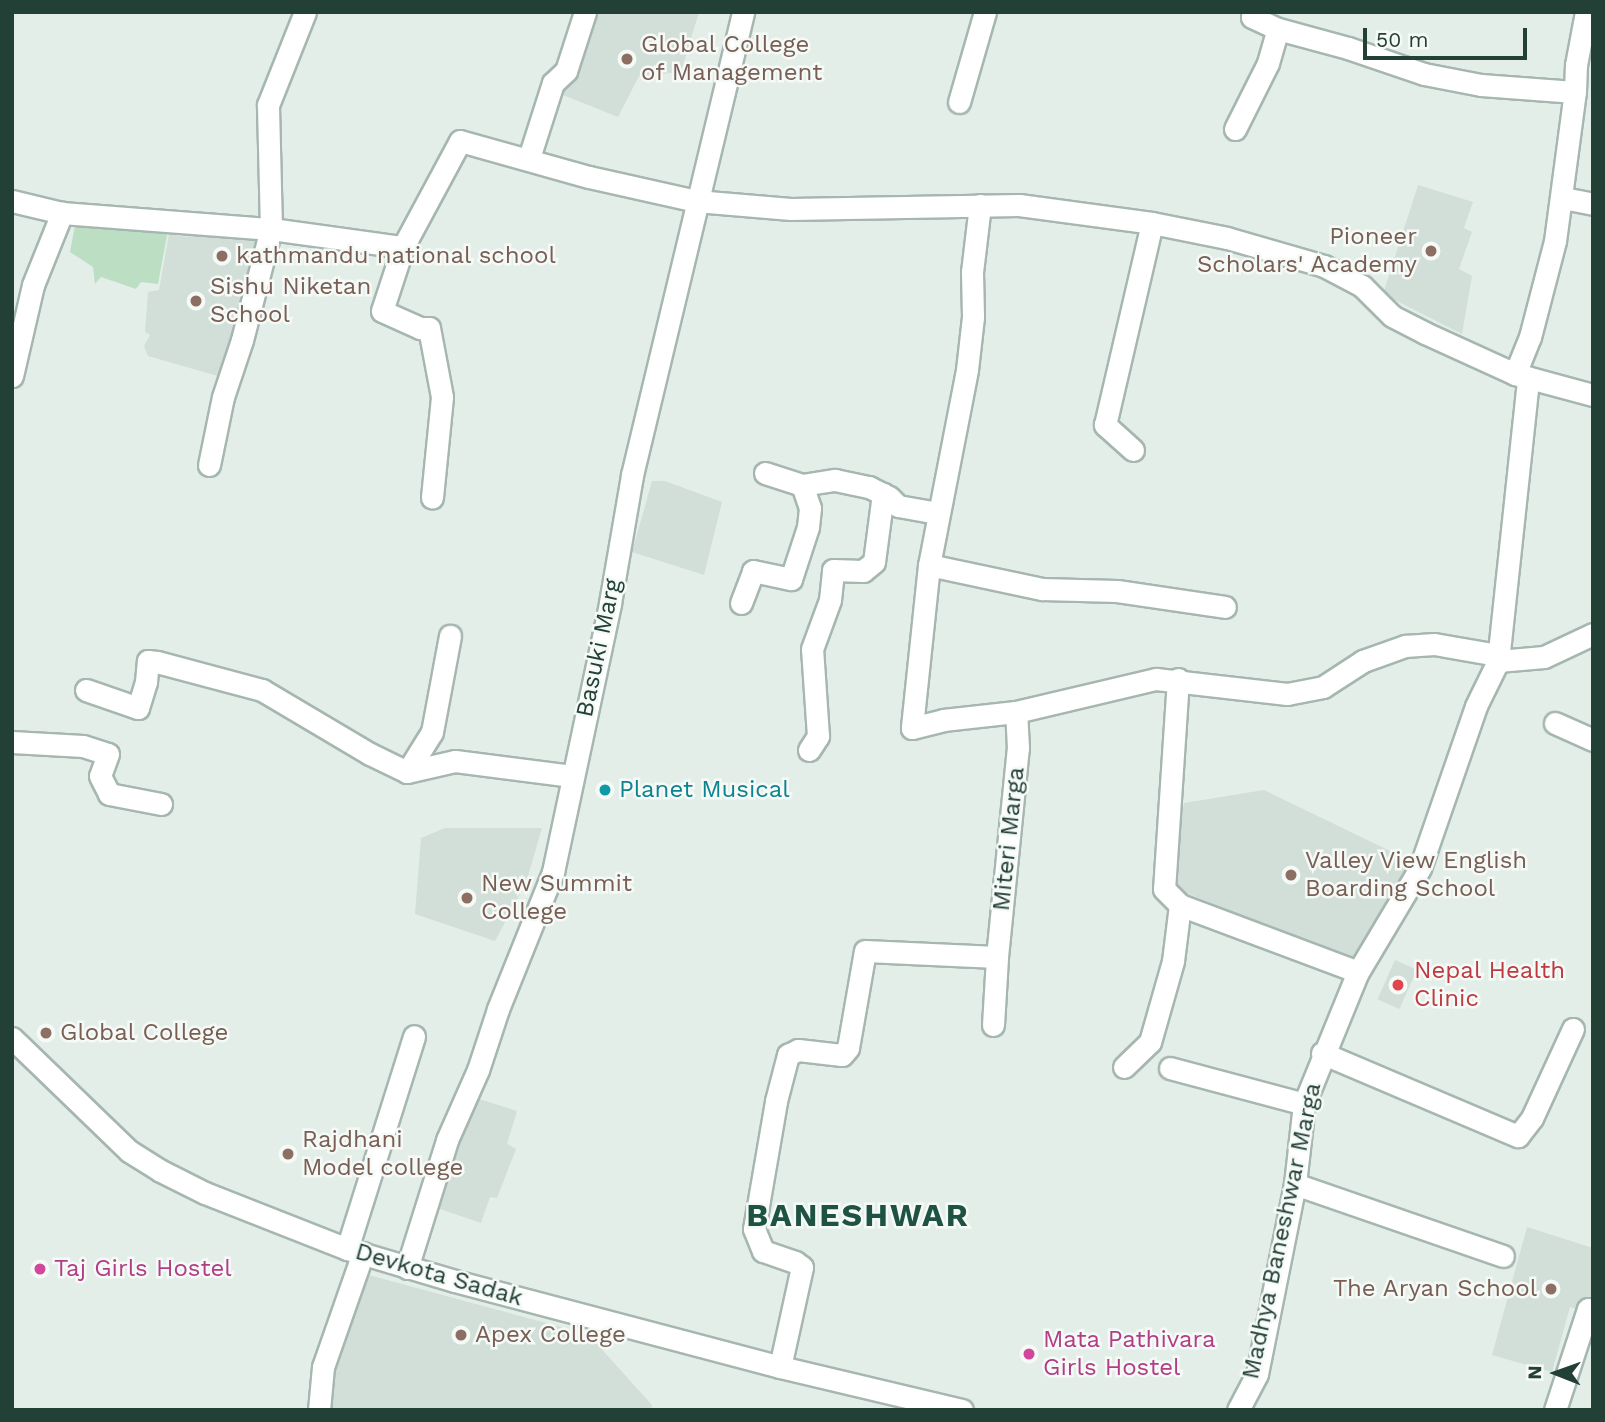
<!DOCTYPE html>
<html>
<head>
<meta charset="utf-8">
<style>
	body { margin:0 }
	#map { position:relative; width:1605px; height:1422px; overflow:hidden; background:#e4eee9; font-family:"Work Sans",sans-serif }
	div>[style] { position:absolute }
	.built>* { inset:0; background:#d2ded8; transform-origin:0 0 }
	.green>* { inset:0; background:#bcdfc4 }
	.roads { filter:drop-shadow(2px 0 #a6b6b0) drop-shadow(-2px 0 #a6b6b0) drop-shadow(0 2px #a6b6b0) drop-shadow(0 -2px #a6b6b0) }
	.street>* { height:21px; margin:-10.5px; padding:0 10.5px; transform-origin:10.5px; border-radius:10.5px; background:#fff }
	.secondary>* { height:21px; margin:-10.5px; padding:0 10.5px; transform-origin:10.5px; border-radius:10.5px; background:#fff }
	.dots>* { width:19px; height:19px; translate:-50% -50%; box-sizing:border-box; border:4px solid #f5faf7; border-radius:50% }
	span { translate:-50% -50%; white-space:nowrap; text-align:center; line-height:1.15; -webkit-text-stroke:5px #f5faf7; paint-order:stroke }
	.education-label { font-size:24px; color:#785e54 }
	.left { translate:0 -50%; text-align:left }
	.right { translate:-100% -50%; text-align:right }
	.street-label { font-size:24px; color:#234037 }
	.culture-label { font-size:24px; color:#0d838f }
	.health-label { font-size:24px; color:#be3a42 }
	.hotel-label { font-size:24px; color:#b23c85 }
	.district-label { font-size:32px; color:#1e5344; font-weight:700; letter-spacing:2px }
	.frame { position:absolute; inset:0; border:14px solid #234037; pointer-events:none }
	.north { position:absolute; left:1521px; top:1338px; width:70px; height:70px; -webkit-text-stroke:5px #f5faf7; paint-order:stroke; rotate:271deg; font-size:19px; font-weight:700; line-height:28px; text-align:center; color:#234037 }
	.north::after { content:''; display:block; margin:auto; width:24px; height:32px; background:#234037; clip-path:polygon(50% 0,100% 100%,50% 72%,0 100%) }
	.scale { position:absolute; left:1363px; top:28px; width:164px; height:32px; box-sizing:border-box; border:4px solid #234037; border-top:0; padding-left:9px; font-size:21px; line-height:24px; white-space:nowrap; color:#234037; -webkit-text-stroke:5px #f5faf7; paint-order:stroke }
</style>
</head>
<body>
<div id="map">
	<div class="built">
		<div style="clip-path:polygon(586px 12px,699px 12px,681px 72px,639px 76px,618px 117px,558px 93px)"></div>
		<div style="clip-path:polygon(1418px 185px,1473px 202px,1464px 228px,1472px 232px,1459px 269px,1472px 276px,1462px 334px,1383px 294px)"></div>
		<div style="clip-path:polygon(192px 224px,266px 237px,221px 377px,148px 356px,144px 346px,150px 335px,145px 332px,148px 292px,159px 290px,169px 234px,188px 237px)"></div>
		<div style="clip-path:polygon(652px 481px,665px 481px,722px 502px,704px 575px,632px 552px)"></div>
		<div style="clip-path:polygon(1264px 790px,1417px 864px,1357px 964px,1170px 886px,1184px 803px)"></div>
		<div style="clip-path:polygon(445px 828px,542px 828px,526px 883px,495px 941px,415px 914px,421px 838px)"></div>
		<div style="left:1395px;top:960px;width:24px;height:43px;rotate:24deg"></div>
		<div style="clip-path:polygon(470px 1096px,517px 1111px,507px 1144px,516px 1149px,497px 1198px,490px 1197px,481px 1223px,437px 1208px)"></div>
		<div style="clip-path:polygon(1527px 1227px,1593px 1248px,1593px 1313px,1570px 1307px,1552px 1372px,1492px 1355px)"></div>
		<div style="clip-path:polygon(365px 1274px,561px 1327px,597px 1344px,652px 1405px,651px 1410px,329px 1410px,327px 1377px)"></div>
	</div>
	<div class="green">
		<div style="clip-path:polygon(76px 220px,168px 230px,158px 284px,141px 282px,136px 289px,101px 277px,95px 284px,93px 267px,70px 252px)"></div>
	</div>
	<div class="roads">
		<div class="street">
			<div style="left:1253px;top:12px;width:5px;rotate:101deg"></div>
			<div style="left:1252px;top:17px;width:29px;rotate:25deg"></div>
			<div style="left:1278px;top:29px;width:73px;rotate:15.2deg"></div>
			<div style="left:1348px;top:48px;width:80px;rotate:18.9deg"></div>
			<div style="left:1424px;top:74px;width:58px;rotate:10.9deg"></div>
			<div style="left:1481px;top:85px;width:94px;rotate:4.3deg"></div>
			<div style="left:959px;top:102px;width:94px;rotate:-73.9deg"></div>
			<div style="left:1235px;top:129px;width:74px;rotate:-63.4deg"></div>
			<div style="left:1268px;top:63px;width:35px;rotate:-74deg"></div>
			<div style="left:529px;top:158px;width:79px;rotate:-72.3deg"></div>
			<div style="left:553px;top:83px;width:18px;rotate:-43deg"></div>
			<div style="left:566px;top:71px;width:62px;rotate:-72.1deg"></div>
			<div style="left:1563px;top:198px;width:31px;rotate:11deg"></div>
			<div style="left:12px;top:201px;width:51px;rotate:13.5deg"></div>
			<div style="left:62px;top:213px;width:210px;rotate:4.4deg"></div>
			<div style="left:271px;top:229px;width:133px;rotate:7.8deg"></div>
			<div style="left:403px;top:247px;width:120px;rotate:-61.7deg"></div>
			<div style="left:460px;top:141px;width:134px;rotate:15.6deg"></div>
			<div style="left:589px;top:177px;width:110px;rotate:12.6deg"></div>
			<div style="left:696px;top:201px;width:95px;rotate:4.8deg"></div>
			<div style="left:791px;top:209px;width:228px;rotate:-1deg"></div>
			<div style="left:1019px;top:205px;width:134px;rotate:7.7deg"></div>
			<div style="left:1152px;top:223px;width:76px;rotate:11.3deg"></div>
			<div style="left:1227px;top:238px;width:101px;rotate:16.1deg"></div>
			<div style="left:1324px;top:266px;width:43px;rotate:27.8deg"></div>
			<div style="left:1362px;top:286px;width:42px;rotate:45deg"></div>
			<div style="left:1392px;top:316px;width:37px;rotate:27deg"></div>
			<div style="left:1425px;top:333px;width:99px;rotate:24.5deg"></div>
			<div style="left:1515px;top:374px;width:81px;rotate:15.1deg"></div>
			<div style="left:980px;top:205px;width:67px;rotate:96.8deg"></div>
			<div style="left:972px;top:272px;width:45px;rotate:88.7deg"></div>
			<div style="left:973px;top:317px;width:53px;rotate:96.5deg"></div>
			<div style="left:967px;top:370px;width:199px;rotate:101deg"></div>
			<div style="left:929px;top:565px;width:164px;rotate:96deg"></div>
			<div style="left:912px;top:728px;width:32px;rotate:-14deg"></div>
			<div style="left:943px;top:720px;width:73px;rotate:-6.3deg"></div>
			<div style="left:1016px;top:712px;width:144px;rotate:-13.3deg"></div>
			<div style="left:1156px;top:679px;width:132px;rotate:6.5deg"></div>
			<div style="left:1287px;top:694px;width:37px;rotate:-11deg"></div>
			<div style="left:1323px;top:687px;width:48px;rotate:-33deg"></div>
			<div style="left:1363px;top:661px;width:45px;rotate:-19.7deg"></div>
			<div style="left:1405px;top:646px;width:29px;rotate:-4deg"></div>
			<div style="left:1434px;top:644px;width:65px;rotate:9.8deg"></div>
			<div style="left:403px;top:247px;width:67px;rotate:108.2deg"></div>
			<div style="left:382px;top:311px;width:42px;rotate:24.1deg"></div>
			<div style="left:420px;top:328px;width:9px"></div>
			<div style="left:429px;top:328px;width:70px;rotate:79.3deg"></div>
			<div style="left:442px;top:397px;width:101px;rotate:95.7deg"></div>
			<div style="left:1515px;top:374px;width:40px;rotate:-68deg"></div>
			<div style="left:1530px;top:337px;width:99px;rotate:-75.4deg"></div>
			<div style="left:1555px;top:241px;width:150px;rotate:-82.4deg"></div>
			<div style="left:1575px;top:92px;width:27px;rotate:-88deg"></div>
			<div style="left:1576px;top:65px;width:54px;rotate:-79.3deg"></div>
			<div style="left:12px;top:376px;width:93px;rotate:-77deg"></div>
			<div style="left:33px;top:285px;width:78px;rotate:-68.1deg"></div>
			<div style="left:1133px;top:450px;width:38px;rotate:-138deg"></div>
			<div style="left:1105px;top:425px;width:207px;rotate:-76.9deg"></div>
			<div style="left:209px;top:465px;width:69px;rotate:-78.4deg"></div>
			<div style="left:223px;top:397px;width:60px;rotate:-71.6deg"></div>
			<div style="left:242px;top:340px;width:115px;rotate:-75.4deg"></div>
			<div style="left:271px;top:229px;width:124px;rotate:-91.4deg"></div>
			<div style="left:268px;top:105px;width:100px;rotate:-68.3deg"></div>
			<div style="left:765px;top:473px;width:39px;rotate:18deg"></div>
			<div style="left:802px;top:485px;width:33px;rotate:-9deg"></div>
			<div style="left:835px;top:480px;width:35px;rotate:12deg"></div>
			<div style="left:869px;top:487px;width:22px;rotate:27deg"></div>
			<div style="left:889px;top:497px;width:13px;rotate:45deg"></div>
			<div style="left:898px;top:506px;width:41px;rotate:9.9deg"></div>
			<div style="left:929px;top:565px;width:116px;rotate:12deg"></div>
			<div style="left:1042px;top:589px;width:75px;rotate:1.5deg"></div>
			<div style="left:1117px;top:591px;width:109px;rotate:8.4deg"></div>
			<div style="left:741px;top:603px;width:34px;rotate:-69deg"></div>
			<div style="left:753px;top:571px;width:39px;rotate:12deg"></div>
			<div style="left:791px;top:579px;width:55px;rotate:-71.9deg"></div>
			<div style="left:808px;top:527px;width:19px;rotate:-84deg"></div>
			<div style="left:810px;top:508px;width:24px;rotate:-109deg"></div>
			<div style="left:1498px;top:661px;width:46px;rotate:-5deg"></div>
			<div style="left:1544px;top:657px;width:54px;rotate:-25.1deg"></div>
			<div style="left:1178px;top:679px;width:210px;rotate:93.8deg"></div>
			<div style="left:1164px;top:889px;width:23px;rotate:45deg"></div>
			<div style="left:1180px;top:905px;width:190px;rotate:20.6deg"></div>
			<div style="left:86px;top:690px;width:55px;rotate:19.1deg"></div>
			<div style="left:138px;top:708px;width:27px;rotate:-73deg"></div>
			<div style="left:146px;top:682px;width:21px;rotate:-85deg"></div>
			<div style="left:148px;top:661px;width:9px;rotate:6deg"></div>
			<div style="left:157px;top:662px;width:109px;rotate:14.9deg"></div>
			<div style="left:262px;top:690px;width:126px;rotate:30.7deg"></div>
			<div style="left:370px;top:754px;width:41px;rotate:25.9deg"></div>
			<div style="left:407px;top:772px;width:49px;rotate:-12.9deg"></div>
			<div style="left:455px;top:761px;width:118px;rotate:7.3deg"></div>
			<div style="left:1555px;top:723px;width:42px;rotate:24.1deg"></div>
			<div style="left:12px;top:742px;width:71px;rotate:3.2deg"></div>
			<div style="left:83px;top:746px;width:26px;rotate:18deg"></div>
			<div style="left:108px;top:754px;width:23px;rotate:110deg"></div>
			<div style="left:100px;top:776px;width:20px;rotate:63deg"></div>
			<div style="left:109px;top:794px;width:53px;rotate:10.9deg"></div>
			<div style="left:809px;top:750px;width:17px;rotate:-57deg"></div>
			<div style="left:818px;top:736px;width:87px;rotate:-93.9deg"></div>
			<div style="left:812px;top:649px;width:52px;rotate:-69.8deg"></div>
			<div style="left:830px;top:600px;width:30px;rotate:-84deg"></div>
			<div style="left:833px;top:570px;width:30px;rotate:2deg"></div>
			<div style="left:863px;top:571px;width:14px;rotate:-39deg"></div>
			<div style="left:874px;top:562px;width:69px;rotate:-82.5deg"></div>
			<div style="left:407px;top:772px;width:47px;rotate:-58deg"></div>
			<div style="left:432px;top:732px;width:98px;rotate:-79.4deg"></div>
			<div style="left:1322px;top:1053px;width:213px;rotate:23deg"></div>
			<div style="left:1518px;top:1136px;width:23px;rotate:-52deg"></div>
			<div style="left:1532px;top:1118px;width:98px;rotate:-65.3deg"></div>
			<div style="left:1124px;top:1067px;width:36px;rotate:-44deg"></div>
			<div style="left:1150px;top:1042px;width:84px;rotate:-74.1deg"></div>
			<div style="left:1173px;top:961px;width:56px;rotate:-82.9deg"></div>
			<div style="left:1170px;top:1068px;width:139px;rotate:15deg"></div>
			<div style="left:1295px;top:1184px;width:220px;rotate:19.1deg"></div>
			<div style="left:347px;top:1249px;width:223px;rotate:-72.5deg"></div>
			<div style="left:407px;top:1268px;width:134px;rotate:-72.6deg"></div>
			<div style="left:447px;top:1140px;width:77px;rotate:-66.1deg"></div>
			<div style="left:478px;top:1070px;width:64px;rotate:-71.8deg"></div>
			<div style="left:498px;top:1009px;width:148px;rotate:-68.1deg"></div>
			<div style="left:553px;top:872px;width:275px;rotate:-78deg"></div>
			<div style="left:610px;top:603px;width:130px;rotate:-80.2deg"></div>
			<div style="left:632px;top:475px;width:476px;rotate:-76.5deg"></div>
			<div style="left:780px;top:1367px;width:102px;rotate:-77.6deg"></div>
			<div style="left:802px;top:1267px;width:9px;rotate:-144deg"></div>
			<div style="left:795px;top:1262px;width:34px;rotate:-161deg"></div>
			<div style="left:763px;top:1251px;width:24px;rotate:-112deg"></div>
			<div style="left:754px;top:1229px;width:130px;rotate:-80.2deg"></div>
			<div style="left:776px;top:1101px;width:48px;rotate:-75.4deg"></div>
			<div style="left:788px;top:1055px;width:11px;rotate:-27deg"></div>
			<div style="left:798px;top:1050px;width:44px;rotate:6.5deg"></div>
			<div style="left:842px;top:1055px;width:9px;rotate:-49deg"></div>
			<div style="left:848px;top:1048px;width:98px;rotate:-80.1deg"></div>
			<div style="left:865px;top:951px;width:132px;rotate:2.6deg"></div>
			<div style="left:997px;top:957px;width:210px;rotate:-84.3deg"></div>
			<div style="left:1018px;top:748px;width:36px;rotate:-93deg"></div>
			<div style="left:319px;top:1410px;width:43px;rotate:-84.7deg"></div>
			<div style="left:323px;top:1367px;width:121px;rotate:-70.7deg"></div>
			<div style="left:1238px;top:1410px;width:41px;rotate:-62.2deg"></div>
			<div style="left:1257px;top:1374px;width:194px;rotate:-78.7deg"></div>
			<div style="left:1295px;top:1184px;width:81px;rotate:-83.6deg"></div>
			<div style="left:1304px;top:1104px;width:143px;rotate:-67.8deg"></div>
			<div style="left:1358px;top:972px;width:121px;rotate:-59.2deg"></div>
			<div style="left:1420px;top:868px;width:171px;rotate:-70.9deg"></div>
			<div style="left:1476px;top:706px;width:50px;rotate:-63.9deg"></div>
			<div style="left:1498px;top:661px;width:285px;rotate:-83.9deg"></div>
			<div style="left:1555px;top:1410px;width:106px;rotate:-71.9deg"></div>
			<div style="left:1588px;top:1309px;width:5px;rotate:11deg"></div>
		</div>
		<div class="secondary">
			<div style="left:993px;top:1025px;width:68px;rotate:-86.6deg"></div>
			<div style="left:12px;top:1038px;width:163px;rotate:44deg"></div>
			<div style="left:129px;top:1151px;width:36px;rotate:32deg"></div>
			<div style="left:159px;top:1170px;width:51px;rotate:26.6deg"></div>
			<div style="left:205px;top:1193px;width:153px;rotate:21.5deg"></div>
			<div style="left:347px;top:1249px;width:113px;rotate:16.5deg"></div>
			<div style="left:455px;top:1281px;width:336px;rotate:14.8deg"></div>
			<div style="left:780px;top:1367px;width:187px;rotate:13.3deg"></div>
		</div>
	</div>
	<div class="dots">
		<div style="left:627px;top:59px;background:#8d6e63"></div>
		<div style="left:1431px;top:251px;background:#8d6e63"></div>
		<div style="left:222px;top:256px;background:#8d6e63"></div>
		<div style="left:196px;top:301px;background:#8d6e63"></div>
		<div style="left:605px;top:790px;background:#0f9aa8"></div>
		<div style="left:1291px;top:875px;background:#8d6e63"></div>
		<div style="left:467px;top:898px;background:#8d6e63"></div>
		<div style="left:1398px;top:985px;background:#e0444e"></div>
		<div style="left:46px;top:1033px;background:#8d6e63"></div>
		<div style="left:288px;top:1154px;background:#8d6e63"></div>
		<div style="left:40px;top:1269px;background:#d1479c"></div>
		<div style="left:1551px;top:1289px;background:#8d6e63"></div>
		<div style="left:461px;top:1335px;background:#8d6e63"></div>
		<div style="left:1029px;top:1354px;background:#d1479c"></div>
	</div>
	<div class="education-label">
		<span class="left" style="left:641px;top:59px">Global College<br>of Management</span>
		<span class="right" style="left:1417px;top:251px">Pioneer<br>Scholars' Academy</span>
		<span class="left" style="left:236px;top:256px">kathmandu national school</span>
		<span class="left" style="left:210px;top:301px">Sishu Niketan<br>School</span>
		<span class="left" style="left:1305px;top:875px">Valley View English<br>Boarding School</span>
		<span class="left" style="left:481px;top:898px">New Summit<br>College</span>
		<span class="left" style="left:60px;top:1033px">Global College</span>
		<span class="left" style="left:302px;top:1154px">Rajdhani<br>Model college</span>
		<span class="right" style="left:1537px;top:1289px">The Aryan School</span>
		<span class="left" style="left:475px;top:1335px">Apex College</span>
	</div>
	<div class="street-label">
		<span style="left:599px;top:648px;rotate:-78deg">Basuki Marg</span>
		<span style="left:1009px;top:839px;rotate:-84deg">Miteri Marga</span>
		<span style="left:1282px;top:1231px;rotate:-78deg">Madhya Baneshwar Marga</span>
		<span style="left:439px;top:1275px;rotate:16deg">Devkota Sadak</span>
	</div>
	<div class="culture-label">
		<span class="left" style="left:619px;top:790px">Planet Musical</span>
	</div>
	<div class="health-label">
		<span class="left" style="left:1414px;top:985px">Nepal Health<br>Clinic</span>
	</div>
	<div class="hotel-label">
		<span class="left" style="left:54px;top:1269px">Taj Girls Hostel</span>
		<span class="left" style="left:1043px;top:1354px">Mata Pathivara<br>Girls Hostel</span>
	</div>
	<div class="district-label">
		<span style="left:858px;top:1215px">BANESHWAR</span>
	</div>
	<div class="frame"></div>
	<div class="north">N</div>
	<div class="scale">50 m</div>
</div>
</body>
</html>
